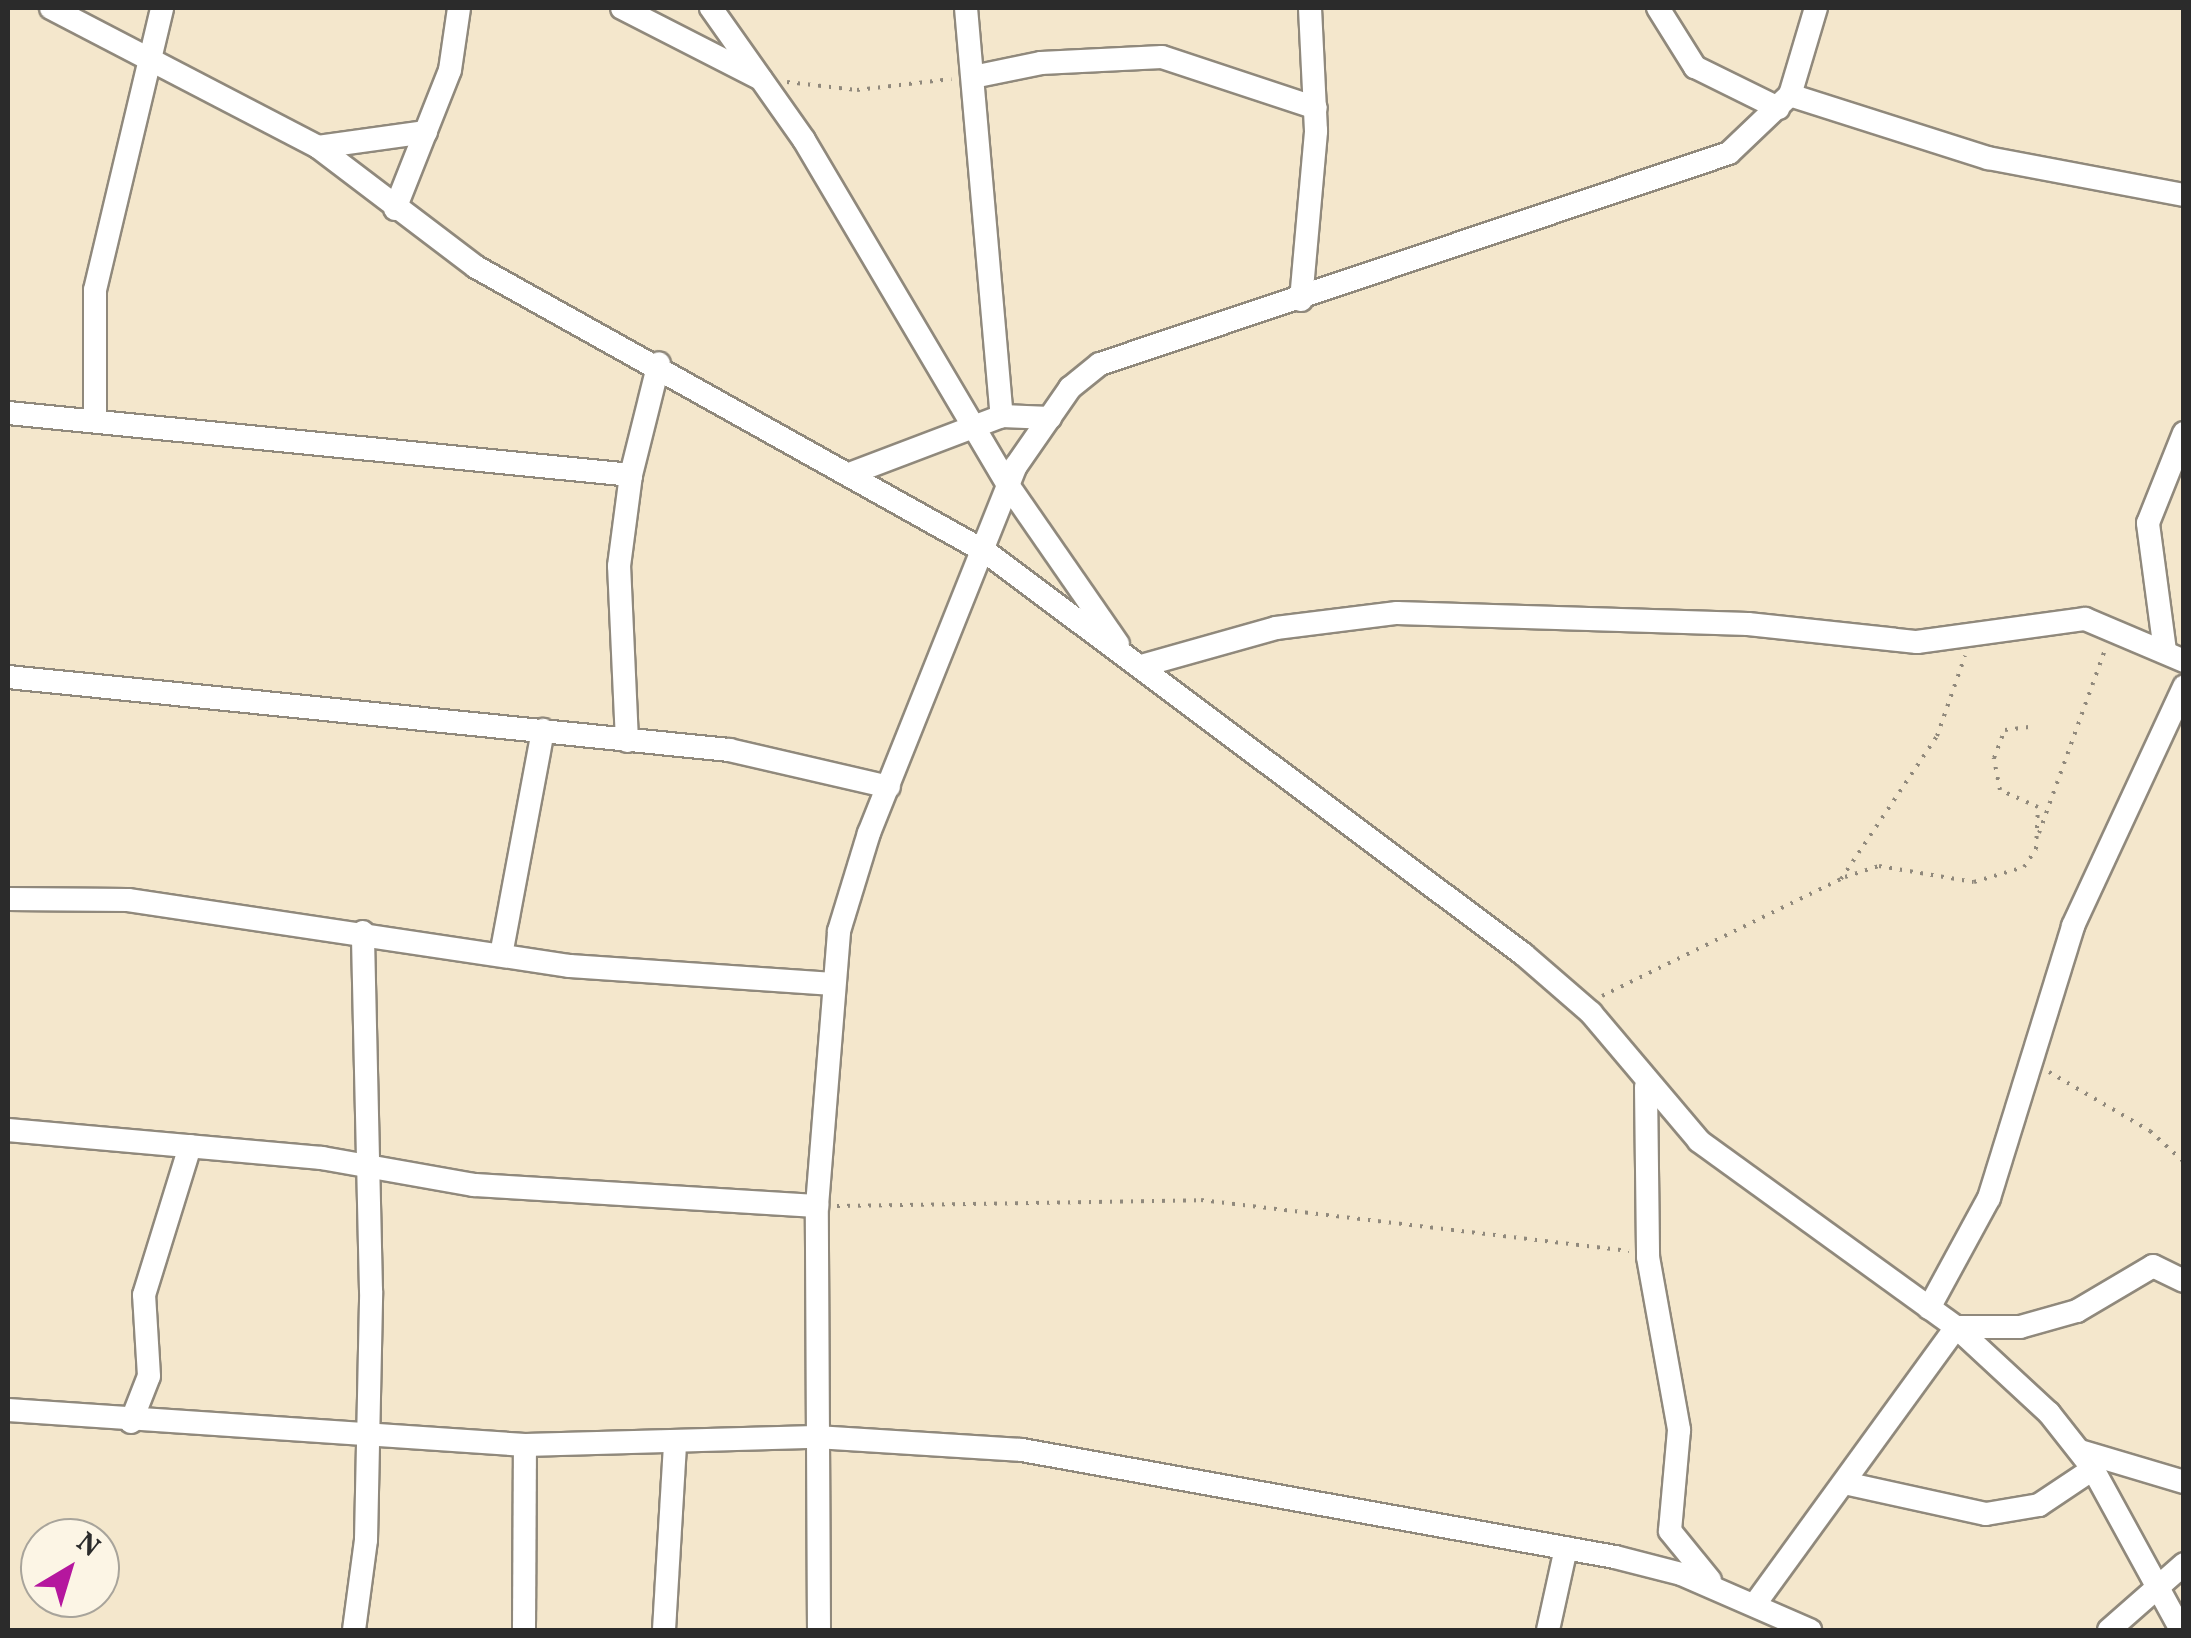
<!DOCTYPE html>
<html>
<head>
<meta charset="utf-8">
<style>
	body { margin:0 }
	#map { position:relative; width:2191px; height:1638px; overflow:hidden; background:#f4e7cc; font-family:Vollkorn,serif }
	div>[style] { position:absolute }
	.path>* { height:4px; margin-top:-2px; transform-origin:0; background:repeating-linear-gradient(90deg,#90897c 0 2.5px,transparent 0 10.5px) }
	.roads { filter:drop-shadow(2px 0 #90897c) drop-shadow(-2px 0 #90897c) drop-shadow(0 2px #90897c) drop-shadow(0 -2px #90897c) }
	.minor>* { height:22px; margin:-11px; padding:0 11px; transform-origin:11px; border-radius:11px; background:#fff }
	span { translate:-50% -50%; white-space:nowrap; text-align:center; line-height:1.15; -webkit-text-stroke:8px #fcf5e5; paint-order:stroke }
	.frame { position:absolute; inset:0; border:10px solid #2b2b2b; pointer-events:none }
	.north { position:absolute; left:20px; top:1518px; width:100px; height:100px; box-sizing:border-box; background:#fcf5e5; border:2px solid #a8a49b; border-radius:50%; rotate:38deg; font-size:28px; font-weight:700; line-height:40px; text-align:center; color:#2b2b2b }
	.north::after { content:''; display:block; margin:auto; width:35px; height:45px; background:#b5179e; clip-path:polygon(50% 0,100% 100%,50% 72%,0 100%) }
</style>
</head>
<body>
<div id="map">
	<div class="path">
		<div style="left:787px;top:82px;width:70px;rotate:6.5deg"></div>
		<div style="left:857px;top:90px;width:95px;rotate:-6.7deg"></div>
		<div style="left:2039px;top:833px;width:195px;rotate:-70.2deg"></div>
		<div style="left:1845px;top:877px;width:36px;rotate:-18deg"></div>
		<div style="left:1879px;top:866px;width:96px;rotate:9.6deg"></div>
		<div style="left:1974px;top:882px;width:52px;rotate:-16.7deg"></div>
		<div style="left:2024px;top:867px;width:22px;rotate:-56deg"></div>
		<div style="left:2036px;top:849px;width:42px;rotate:-87.3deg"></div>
		<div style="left:2038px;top:807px;width:42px;rotate:-155.9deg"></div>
		<div style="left:2000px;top:790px;width:33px;rotate:-101deg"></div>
		<div style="left:1994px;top:758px;width:30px;rotate:-69deg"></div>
		<div style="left:2005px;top:730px;width:26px;rotate:-7deg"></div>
		<div style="left:1602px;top:996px;width:266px;rotate:-26.1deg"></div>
		<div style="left:1841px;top:879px;width:172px;rotate:-56.1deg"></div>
		<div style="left:1937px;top:736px;width:85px;rotate:-70.7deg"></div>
		<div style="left:2049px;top:1072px;width:117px;rotate:30.3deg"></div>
		<div style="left:2150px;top:1131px;width:46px;rotate:42.4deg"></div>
		<div style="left:837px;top:1206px;width:364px;rotate:-0.9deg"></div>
		<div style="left:1201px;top:1200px;width:431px;rotate:6.8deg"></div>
	</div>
	<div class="roads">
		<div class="minor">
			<div style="left:51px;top:8px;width:301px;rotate:27.5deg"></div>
			<div style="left:318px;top:147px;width:198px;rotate:37.2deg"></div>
			<div style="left:476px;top:267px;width:584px;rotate:29.2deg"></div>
			<div style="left:986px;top:552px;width:671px;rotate:36.82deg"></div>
			<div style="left:1523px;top:954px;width:90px;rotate:40.9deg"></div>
			<div style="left:1591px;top:1013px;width:167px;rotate:49.8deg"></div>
			<div style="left:1699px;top:1141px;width:317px;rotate:35.9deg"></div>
			<div style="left:1956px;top:1327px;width:127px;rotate:42.8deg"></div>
			<div style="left:2049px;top:1413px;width:71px;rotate:51.8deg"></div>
			<div style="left:2093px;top:1469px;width:183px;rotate:61.3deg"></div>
			<div style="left:622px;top:8px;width:156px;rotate:27.1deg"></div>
			<div style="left:711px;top:8px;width:161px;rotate:54.8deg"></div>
			<div style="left:804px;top:140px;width:401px;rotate:59.4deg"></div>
			<div style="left:1008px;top:485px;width:193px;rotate:55.3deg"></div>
			<div style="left:966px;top:8px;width:410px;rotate:85deg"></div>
			<div style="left:1658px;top:8px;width:70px;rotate:57.9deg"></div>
			<div style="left:1695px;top:67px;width:93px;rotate:26.3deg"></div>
			<div style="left:973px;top:77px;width:69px;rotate:-11.6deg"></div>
			<div style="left:1041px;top:63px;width:121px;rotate:-2.8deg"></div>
			<div style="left:1162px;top:57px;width:162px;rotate:18.3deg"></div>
			<div style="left:1790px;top:95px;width:208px;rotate:17.7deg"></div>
			<div style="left:1988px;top:158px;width:199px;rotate:10.7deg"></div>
			<div style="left:318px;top:147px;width:109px;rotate:-7.9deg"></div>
			<div style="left:395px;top:209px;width:149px;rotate:-68.4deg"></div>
			<div style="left:450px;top:70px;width:63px;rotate:-81.7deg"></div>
			<div style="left:1301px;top:300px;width:170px;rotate:-84.9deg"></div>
			<div style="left:1316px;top:131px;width:123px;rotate:-92.8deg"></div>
			<div style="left:8px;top:413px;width:626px;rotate:5.68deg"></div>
			<div style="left:631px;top:475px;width:115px;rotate:-76deg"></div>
			<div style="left:95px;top:419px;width:129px;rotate:-90deg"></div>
			<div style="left:95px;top:290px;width:290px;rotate:-76.6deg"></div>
			<div style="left:852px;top:473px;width:160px;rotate:-20.8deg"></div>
			<div style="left:1002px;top:416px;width:48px;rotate:2.4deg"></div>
			<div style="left:2165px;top:651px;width:129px;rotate:-97.6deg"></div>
			<div style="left:2148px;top:523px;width:97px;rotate:-68.2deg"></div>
			<div style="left:1141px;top:666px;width:140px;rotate:-15.7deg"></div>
			<div style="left:1276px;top:628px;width:122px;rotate:-7.1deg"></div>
			<div style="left:1397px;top:613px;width:351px;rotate:1.8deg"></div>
			<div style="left:1748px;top:624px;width:170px;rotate:6.1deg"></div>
			<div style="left:1917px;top:642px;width:170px;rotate:-7.8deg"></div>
			<div style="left:2085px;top:619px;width:108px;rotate:23deg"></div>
			<div style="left:8px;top:677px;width:725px;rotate:5.78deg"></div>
			<div style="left:729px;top:750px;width:164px;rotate:13deg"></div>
			<div style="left:627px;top:741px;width:175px;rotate:-92.6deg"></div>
			<div style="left:619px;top:566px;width:92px;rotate:-82.5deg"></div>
			<div style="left:8px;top:899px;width:120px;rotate:0.5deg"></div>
			<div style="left:128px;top:900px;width:447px;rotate:8.5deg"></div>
			<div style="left:570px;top:966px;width:264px;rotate:3.9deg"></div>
			<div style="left:501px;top:955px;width:229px;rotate:-79.4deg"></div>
			<div style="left:1646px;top:1087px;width:170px;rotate:89.3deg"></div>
			<div style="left:1648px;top:1257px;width:176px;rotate:79.8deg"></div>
			<div style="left:1679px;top:1430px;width:101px;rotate:95.1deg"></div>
			<div style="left:1670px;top:1531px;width:63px;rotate:50.8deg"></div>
			<div style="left:8px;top:1130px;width:315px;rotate:5.1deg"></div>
			<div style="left:322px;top:1158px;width:154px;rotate:10.1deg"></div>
			<div style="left:474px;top:1185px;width:344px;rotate:3.5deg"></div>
			<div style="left:1929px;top:1308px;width:125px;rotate:-61.4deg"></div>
			<div style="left:1989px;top:1198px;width:285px;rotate:-72.8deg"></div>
			<div style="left:2073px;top:926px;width:264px;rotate:-65.1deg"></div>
			<div style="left:8px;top:1410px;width:518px;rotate:3.87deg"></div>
			<div style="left:525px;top:1445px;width:291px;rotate:-1.6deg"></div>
			<div style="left:816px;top:1437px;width:206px;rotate:3.6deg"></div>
			<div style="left:1022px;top:1450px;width:603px;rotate:10.23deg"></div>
			<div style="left:1615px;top:1557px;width:68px;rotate:14.4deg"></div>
			<div style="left:1681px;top:1574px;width:141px;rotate:23.5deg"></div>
			<div style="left:131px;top:1422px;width:49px;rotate:-68.6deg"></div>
			<div style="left:149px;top:1376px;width:81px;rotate:-93.5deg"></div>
			<div style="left:144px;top:1295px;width:156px;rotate:-72.8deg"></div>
			<div style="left:2080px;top:1451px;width:109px;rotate:16.6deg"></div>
			<div style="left:1849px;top:1484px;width:140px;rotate:12.4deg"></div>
			<div style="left:1986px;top:1514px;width:54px;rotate:-9.6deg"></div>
			<div style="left:2039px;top:1505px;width:65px;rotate:-33.7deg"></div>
			<div style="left:1755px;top:1604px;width:342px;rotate:-54deg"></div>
			<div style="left:1956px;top:1327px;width:64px"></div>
			<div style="left:2020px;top:1327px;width:59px;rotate:-15.7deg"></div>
			<div style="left:2077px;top:1311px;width:88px;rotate:-30.6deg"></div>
			<div style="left:2153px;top:1266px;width:34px;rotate:26deg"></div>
			<div style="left:354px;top:1630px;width:91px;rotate:-82.4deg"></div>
			<div style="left:366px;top:1540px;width:249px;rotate:-88.8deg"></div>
			<div style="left:371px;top:1291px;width:359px;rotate:-91.3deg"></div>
			<div style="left:524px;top:1630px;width:185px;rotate:-89.7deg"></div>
			<div style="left:664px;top:1630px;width:187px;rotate:-86.6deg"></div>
			<div style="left:819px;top:1630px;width:424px;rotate:-90.3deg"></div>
			<div style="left:817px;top:1206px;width:276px;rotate:-85.4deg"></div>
			<div style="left:839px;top:931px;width:102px;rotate:-73deg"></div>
			<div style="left:869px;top:833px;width:395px;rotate:-68.2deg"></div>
			<div style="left:1016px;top:466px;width:95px;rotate:-55.3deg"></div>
			<div style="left:1070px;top:388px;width:38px;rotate:-39deg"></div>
			<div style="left:1100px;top:364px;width:663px;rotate:-18.54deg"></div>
			<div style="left:1729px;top:153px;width:84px;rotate:-43.6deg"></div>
			<div style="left:1790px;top:95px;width:91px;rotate:-73.4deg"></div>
			<div style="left:1548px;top:1630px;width:84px;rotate:-77.6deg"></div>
			<div style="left:2109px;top:1630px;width:100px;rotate:-41.3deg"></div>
		</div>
	</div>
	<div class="frame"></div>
	<div class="north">N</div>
</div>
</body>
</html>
